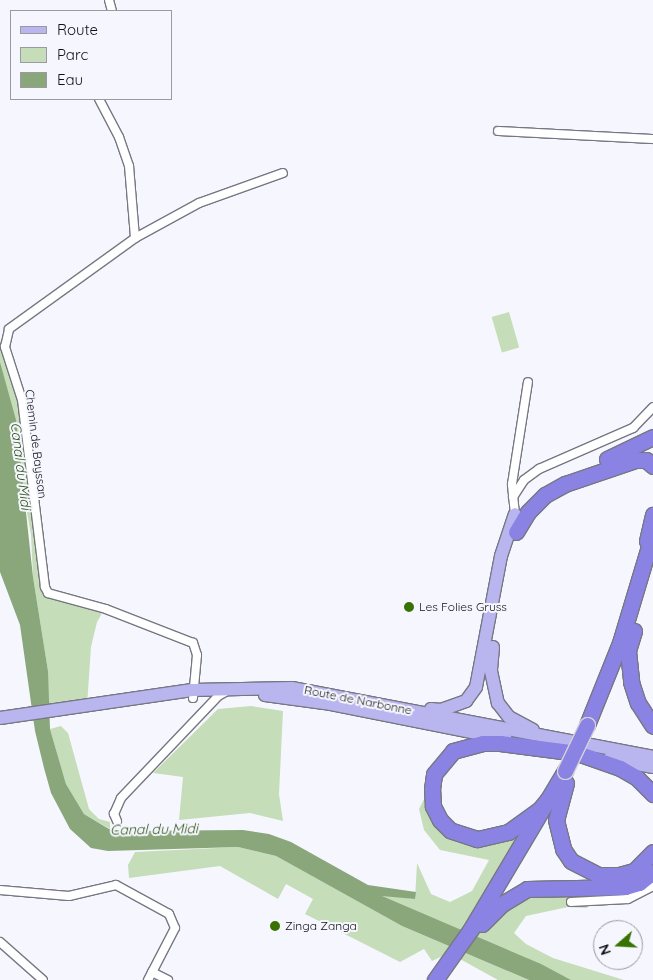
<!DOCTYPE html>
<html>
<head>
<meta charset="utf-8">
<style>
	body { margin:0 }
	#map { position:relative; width:653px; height:980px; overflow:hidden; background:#f6f7fe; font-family:Quicksand,sans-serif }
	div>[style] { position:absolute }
	.green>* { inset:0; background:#c5ddb9; transform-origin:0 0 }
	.water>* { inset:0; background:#8aa77c }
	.roads { filter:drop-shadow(1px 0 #777783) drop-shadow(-1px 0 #777783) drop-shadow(0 1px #777783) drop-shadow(0 -1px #777783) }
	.street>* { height:8px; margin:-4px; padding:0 4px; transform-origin:4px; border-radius:4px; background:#fff }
	.primary>* { height:12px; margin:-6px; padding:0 6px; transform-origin:6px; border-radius:6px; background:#b9b5ee }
	.highway>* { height:15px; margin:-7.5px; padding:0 7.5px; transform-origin:7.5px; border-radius:7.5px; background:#8b83e3 }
	.bridges { filter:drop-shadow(1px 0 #d4d4d5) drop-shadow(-1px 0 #d4d4d5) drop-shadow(0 1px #d4d4d5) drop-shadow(0 -1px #d4d4d5) }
	.highway-bridge>* { height:15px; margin:-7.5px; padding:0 7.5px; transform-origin:7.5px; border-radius:7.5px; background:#8b83e3 }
	.dots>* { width:14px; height:14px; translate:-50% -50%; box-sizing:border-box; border:2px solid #f6f7fe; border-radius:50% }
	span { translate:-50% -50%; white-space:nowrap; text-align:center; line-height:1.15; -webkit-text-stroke:4px #f6f7fe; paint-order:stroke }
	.street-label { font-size:12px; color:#111115 }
	.poi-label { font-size:12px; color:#111115 }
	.left { translate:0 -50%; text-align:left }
	.water-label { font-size:14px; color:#2e5316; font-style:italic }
	.legend { position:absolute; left:10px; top:10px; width:162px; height:90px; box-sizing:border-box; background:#f6f7fe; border:1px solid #9a9ba1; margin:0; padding:6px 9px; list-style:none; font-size:15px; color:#111115 }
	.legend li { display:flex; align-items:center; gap:10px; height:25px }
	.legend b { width:25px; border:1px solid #9a9ba1 }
	.north { position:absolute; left:593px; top:920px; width:50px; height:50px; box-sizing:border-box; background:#f6f7fe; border:1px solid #9a9ba1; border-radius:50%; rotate:251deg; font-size:14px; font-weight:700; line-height:20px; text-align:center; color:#111115 }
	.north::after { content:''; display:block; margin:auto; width:18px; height:22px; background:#387203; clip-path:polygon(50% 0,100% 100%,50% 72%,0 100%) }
</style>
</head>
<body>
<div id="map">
	<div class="green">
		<div style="left:509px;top:312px;width:37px;height:18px;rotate:74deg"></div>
		<div style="clip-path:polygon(0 340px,18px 387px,48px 593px,105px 608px,97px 622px,91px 647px,87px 706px,58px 710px,48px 704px,48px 671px,33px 577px,31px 535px,0 362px)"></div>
		<div style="clip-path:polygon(251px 706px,283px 711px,279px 794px,283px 821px,250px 813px,179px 820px,183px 777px,153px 773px,218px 709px)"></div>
		<div style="clip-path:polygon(61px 726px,68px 733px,89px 809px,99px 819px,110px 822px,110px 829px,84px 814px,66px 784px,50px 729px)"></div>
		<div style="clip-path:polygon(425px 797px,436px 821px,453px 840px,479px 843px,508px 838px,520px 842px,460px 932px,381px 896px,382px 894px,415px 899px,417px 863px,431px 894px,450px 902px,472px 891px,489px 860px,440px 850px,424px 830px,419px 809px)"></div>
		<div style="clip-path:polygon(238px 847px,276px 856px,402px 926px,529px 980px,498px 980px,449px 953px,432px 961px,424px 949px,400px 962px,305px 914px,313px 899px,286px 884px,278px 899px,220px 866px,129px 878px,128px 865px,135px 852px)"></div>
		<div style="clip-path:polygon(518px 893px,592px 895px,587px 908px,568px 907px,526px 916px,514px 933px,526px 944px,553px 958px,624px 980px,571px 980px,472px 936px)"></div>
	</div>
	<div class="water">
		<div style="clip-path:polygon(0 362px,16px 420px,33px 577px,48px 671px,50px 729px,66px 784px,84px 814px,109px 829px,124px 831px,243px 830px,269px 834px,291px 842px,368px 885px,416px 892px,415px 899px,382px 896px,541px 964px,571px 980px,529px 980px,402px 926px,276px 856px,238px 847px,108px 851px,91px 848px,70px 829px,51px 793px,44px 768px,35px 731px,20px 625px,0 572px)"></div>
	</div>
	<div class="roads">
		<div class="street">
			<div style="left:109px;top:0;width:11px;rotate:75deg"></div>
			<div style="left:99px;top:99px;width:43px;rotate:62.2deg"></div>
			<div style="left:119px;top:137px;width:31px;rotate:71deg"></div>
			<div style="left:129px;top:166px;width:72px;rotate:85.2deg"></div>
			<div style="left:498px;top:131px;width:155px;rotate:3deg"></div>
			<div style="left:513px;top:497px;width:20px;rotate:-57deg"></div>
			<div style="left:524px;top:480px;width:19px;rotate:-36deg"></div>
			<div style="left:539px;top:469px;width:103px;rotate:-23.6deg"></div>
			<div style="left:633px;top:428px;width:29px;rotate:-46deg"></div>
			<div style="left:515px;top:514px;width:30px;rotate:-96deg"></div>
			<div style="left:512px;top:484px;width:103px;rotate:-81.1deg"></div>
			<div style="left:193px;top:698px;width:43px;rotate:-84.7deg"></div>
			<div style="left:197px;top:655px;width:13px;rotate:-108deg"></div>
			<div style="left:193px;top:643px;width:93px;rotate:-158.7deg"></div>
			<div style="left:106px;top:609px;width:60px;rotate:-164.6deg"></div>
			<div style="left:48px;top:593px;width:7px;rotate:-117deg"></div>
			<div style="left:45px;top:587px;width:188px;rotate:-97deg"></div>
			<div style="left:22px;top:400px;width:56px;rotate:-107.8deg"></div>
			<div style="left:5px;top:347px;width:18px;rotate:-77deg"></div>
			<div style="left:9px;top:329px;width:155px;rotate:-35.8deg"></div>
			<div style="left:135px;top:238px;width:73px;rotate:-28.7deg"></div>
			<div style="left:199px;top:203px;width:89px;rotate:-19.7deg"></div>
			<div style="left:117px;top:821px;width:8px;rotate:-113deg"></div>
			<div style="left:114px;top:814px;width:17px;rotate:-66deg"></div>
			<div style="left:121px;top:798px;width:141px;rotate:-46.4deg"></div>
			<div style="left:218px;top:696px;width:10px;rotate:-29deg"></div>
			<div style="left:0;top:890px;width:69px;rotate:5deg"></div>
			<div style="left:69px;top:896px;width:48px;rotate:-13.2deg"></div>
			<div style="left:116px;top:885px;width:60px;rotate:28.7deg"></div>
			<div style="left:169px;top:914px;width:15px;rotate:67deg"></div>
			<div style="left:175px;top:928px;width:59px;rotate:117.4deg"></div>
			<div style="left:571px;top:902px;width:57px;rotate:-3deg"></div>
			<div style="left:628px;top:899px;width:28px;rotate:-27deg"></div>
			<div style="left:0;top:942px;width:57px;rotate:41.5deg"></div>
			<div style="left:152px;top:972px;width:18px;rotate:27deg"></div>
		</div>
		<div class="primary">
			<div style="left:493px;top:647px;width:24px;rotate:95deg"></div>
			<div style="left:491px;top:671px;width:33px;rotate:78deg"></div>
			<div style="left:498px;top:703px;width:18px;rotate:52deg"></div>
			<div style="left:509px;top:717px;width:27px;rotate:28deg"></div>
			<div style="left:265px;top:695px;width:67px;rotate:7.8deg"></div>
			<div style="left:331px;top:704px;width:178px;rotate:11.3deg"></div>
			<div style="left:431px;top:709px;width:10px;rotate:6deg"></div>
			<div style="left:441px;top:710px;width:27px;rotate:-20deg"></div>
			<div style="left:466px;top:701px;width:17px;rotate:-54deg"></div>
			<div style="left:476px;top:687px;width:133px;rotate:-79.2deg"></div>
			<div style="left:501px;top:556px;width:44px;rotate:-71.6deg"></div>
			<div style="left:0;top:718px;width:194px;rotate:-8.3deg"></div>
			<div style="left:192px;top:690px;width:100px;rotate:-1.1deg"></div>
			<div style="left:292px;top:688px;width:368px;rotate:10.8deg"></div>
			<div style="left:609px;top:759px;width:45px;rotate:10.3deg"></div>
		</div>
		<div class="highway">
			<div style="left:607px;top:459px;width:51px;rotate:-25.6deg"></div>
			<div style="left:516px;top:532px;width:23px;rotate:-59deg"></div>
			<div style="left:528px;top:512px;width:24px;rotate:-45deg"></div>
			<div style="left:545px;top:495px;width:23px;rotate:-29deg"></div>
			<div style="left:565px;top:484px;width:74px;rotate:-18.9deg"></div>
			<div style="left:635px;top:460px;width:11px"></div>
			<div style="left:646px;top:460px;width:9px;rotate:41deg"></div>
			<div style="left:647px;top:541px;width:27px;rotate:-77deg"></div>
			<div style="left:634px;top:631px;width:21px;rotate:107deg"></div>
			<div style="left:628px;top:651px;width:31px;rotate:84deg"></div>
			<div style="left:631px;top:682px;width:22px;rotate:72deg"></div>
			<div style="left:638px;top:703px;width:27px;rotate:57deg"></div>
			<div style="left:587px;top:725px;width:88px;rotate:-68.1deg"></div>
			<div style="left:620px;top:643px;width:115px;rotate:-73.3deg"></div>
			<div style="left:566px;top:783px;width:38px;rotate:105deg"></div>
			<div style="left:556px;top:820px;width:30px;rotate:76deg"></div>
			<div style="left:563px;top:849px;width:14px;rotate:56deg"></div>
			<div style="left:571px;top:861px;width:30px;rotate:27deg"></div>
			<div style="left:598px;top:875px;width:21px"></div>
			<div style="left:619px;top:875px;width:16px;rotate:-15deg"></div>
			<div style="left:634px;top:871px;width:27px;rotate:-45deg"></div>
			<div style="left:553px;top:793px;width:21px;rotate:129deg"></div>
			<div style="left:540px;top:809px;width:39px;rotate:144deg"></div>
			<div style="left:508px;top:832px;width:32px;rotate:167deg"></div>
			<div style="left:477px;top:839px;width:28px;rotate:-162deg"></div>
			<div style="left:450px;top:830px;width:14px;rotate:-135deg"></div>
			<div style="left:440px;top:820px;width:16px;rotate:-117deg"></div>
			<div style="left:433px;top:806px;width:17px;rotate:-93deg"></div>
			<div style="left:432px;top:789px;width:15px;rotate:-82deg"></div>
			<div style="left:434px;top:774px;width:30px;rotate:-50deg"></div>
			<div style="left:453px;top:751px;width:31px;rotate:-15deg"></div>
			<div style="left:483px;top:743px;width:17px"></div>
			<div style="left:500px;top:743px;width:78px;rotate:7.4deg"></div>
			<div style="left:577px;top:753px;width:46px;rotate:19.2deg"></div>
			<div style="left:620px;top:768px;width:20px;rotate:30deg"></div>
			<div style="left:637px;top:778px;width:23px;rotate:45deg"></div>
			<div style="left:482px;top:924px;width:28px;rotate:-45deg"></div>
			<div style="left:502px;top:904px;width:29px;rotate:-31deg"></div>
			<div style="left:527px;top:889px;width:98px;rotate:-1.2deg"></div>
			<div style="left:625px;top:887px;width:15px;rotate:-16deg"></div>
			<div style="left:639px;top:883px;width:18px;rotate:-38deg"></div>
			<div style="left:435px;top:980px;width:62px;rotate:-54.8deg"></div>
			<div style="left:471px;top:929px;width:184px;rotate:-59.3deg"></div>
		</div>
	</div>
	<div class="bridges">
		<div class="highway-bridge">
			<div style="left:565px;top:771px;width:51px;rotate:-64.4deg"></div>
		</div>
	</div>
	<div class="dots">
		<div style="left:409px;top:607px;background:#387203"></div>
		<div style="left:275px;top:926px;background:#387203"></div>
	</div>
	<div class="street-label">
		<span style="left:36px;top:444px;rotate:83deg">Chemin de Bayssan</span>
		<span style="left:358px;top:700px;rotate:11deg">Route de Narbonne</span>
	</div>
	<div class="poi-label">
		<span class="left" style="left:419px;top:607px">Les Folies Gruss</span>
		<span class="left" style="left:285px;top:926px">Zinga Zanga</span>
	</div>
	<div class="water-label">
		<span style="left:21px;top:466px;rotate:83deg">Canal du Midi</span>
		<span style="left:154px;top:829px;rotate:-1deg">Canal du Midi</span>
	</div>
	<ul class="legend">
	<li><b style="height:6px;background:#b9b5ee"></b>Route</li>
	<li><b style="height:14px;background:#c5ddb9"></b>Parc</li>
	<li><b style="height:14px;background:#8aa77c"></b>Eau</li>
	</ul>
	<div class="north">N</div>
</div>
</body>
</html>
